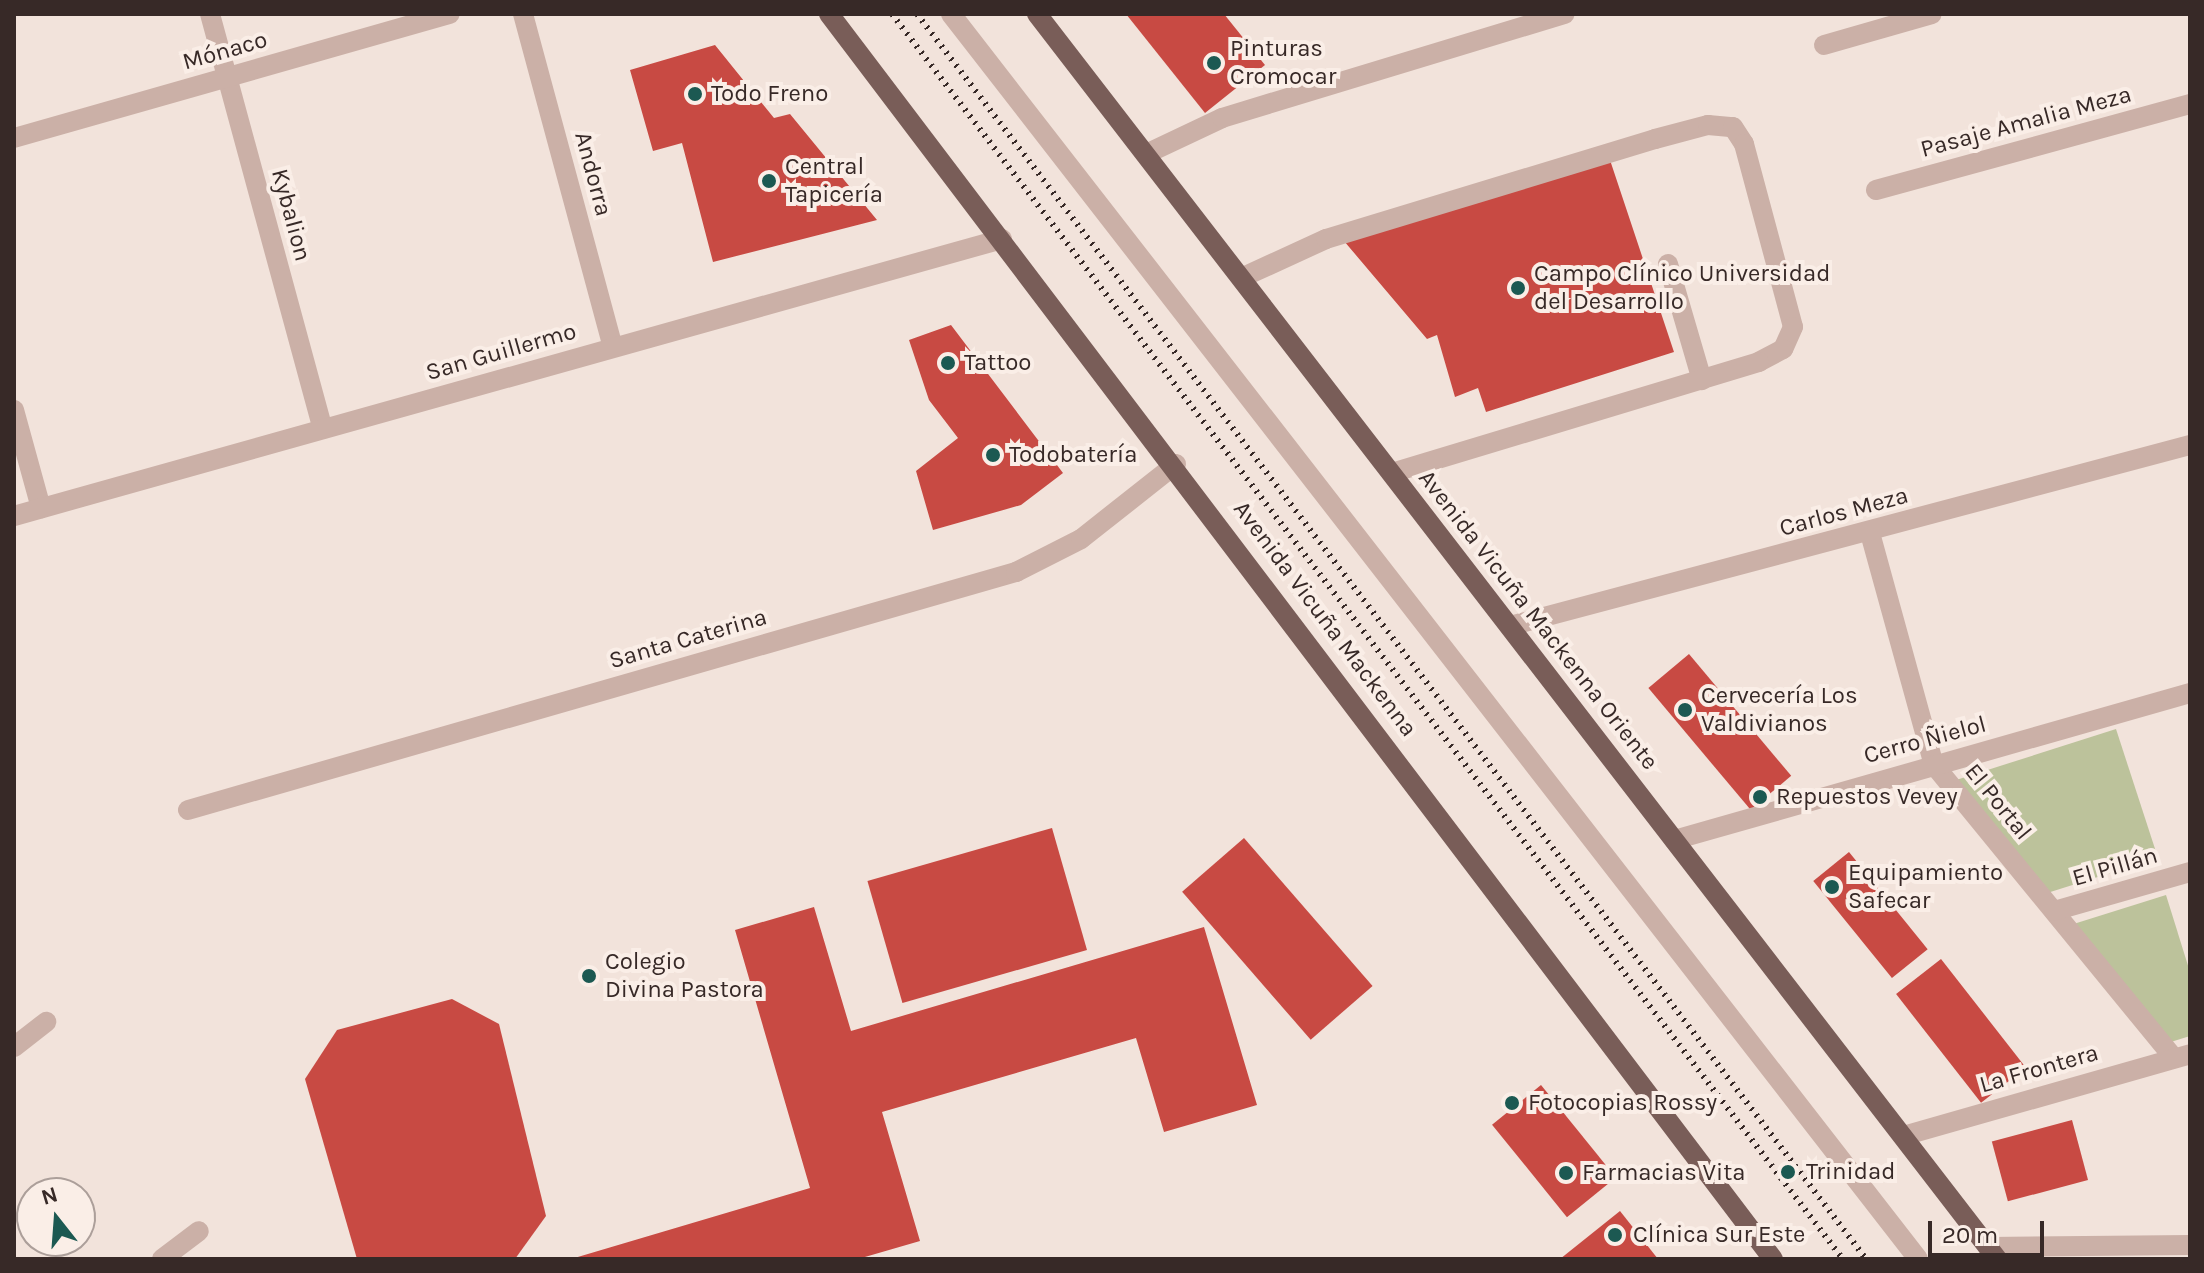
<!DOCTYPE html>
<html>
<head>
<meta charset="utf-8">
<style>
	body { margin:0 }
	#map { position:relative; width:2204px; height:1273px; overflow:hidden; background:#f2e3db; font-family:Karla,sans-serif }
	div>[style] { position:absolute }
	.green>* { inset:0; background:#bcc29b }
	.building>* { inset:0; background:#c84a43; transform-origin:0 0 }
	.service>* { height:20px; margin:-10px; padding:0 10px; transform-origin:10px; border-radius:10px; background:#cbb0a7 }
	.minor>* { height:20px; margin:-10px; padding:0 10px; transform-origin:10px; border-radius:10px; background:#cbb0a7 }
	.primary>* { height:20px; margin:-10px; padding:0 10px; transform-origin:10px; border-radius:10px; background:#795d58 }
	.rail>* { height:6px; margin-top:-3px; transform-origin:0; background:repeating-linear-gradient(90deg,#372927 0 2px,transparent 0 8px) }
	.dots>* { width:22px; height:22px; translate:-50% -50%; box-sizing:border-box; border:4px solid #faeee7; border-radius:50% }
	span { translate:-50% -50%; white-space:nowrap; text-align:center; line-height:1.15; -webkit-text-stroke:8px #faeee7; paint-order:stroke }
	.poi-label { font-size:24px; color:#372927 }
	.left { translate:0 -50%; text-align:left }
	.street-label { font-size:24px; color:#372927 }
	.frame { position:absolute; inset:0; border:16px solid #372927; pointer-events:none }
	.north { position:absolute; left:16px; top:1177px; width:80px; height:80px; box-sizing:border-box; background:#faeee7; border:2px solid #ac9f9a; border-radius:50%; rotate:343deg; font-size:22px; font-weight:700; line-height:32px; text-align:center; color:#372927 }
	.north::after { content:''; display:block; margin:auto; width:28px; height:36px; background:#1c5952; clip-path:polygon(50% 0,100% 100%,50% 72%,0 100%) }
	.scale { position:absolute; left:1928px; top:1221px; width:116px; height:36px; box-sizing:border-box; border:4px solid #372927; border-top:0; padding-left:10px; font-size:24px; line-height:28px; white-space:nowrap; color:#372927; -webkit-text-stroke:6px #faeee7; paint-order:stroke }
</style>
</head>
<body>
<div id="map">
	<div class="green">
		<div style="clip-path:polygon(2116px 729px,2158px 858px,2044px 894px,1953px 781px)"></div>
		<div style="clip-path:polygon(2166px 895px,2190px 972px,2190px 1036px,2158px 1046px,2064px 927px)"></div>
	</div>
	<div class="building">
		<div style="clip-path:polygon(1126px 14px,1224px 14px,1265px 65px,1205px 113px)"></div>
		<div style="clip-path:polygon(715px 45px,774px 118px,790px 114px,877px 220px,713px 262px,682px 143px,653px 151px,630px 70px)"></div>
		<div style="clip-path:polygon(1610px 160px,1674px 352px,1486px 412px,1478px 388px,1455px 397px,1437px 335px,1427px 339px,1344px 241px)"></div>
		<div style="clip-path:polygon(951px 325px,1063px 473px,1021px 505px,933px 530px,916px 471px,958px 438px,929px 400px,909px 340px)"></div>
		<div style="left:1689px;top:654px;width:159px;height:53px;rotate:50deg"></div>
		<div style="left:1052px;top:828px;width:127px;height:192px;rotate:74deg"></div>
		<div style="left:1244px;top:838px;width:196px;height:82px;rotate:49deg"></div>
		<div style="left:1849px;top:852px;width:125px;height:46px;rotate:51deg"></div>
		<div style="clip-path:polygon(814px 907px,851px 1031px,1204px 927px,1257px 1105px,1164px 1132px,1136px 1038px,882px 1112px,920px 1241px,858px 1259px,571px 1259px,810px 1188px,735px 930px)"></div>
		<div style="left:1941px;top:959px;width:138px;height:57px;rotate:52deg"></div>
		<div style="clip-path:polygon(452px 999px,499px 1024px,546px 1216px,515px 1259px,357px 1259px,305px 1079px,337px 1030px)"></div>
		<div style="left:1541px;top:1085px;width:119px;height:63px;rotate:51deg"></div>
		<div style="left:2072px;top:1120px;width:62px;height:83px;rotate:75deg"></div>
		<div style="clip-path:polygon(1620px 1211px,1658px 1259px,1560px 1259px)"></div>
	</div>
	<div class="service">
		<div style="left:951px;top:14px;width:1576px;rotate:52.16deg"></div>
		<div style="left:1668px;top:264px;width:121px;rotate:73.7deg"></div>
		<div style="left:1243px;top:277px;width:91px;rotate:-24.6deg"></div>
		<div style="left:1326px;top:239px;width:344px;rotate:-16.9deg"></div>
		<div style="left:1655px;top:139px;width:55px;rotate:-14.8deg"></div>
		<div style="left:1708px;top:125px;width:25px;rotate:5deg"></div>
		<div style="left:1733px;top:127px;width:20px;rotate:57deg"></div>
		<div style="left:1744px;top:144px;width:189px;rotate:75deg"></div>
		<div style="left:1793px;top:327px;width:24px;rotate:114deg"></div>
		<div style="left:1783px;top:349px;width:27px;rotate:152deg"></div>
		<div style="left:1759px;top:362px;width:383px;rotate:163.2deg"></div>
		<div style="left:1988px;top:1247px;width:202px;rotate:-0.6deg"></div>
	</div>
	<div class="minor">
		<div style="left:210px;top:14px;width:430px;rotate:74.8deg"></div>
		<div style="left:523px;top:14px;width:345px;rotate:74.9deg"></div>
		<div style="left:1824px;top:45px;width:112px;rotate:-16deg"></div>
		<div style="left:14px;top:138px;width:453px;rotate:-15.9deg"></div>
		<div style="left:1146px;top:154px;width:84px;rotate:-25.3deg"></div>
		<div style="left:1222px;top:118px;width:358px;rotate:-16.9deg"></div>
		<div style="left:1876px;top:190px;width:326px;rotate:-15.3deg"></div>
		<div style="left:14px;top:410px;width:102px;rotate:74.6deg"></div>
		<div style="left:14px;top:516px;width:1026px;rotate:-15.66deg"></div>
		<div style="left:1870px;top:533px;width:241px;rotate:74.6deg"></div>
		<div style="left:1934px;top:765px;width:379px;rotate:50.7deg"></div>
		<div style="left:1510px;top:626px;width:704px;rotate:-14.91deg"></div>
		<div style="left:188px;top:810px;width:862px;rotate:-16.04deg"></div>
		<div style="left:1016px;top:572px;width:73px;rotate:-26.9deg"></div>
		<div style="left:1081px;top:539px;width:121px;rotate:-38.3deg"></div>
		<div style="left:1674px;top:840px;width:537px;rotate:-15.9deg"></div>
		<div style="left:2054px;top:911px;width:141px;rotate:-16deg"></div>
		<div style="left:14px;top:1047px;width:41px;rotate:-38deg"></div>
		<div style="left:1903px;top:1136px;width:298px;rotate:-15.9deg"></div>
		<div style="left:162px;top:1259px;width:46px;rotate:-37.1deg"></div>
	</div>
	<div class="primary">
		<div style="left:829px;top:14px;width:1562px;rotate:52.83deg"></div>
		<div style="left:1037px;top:14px;width:1572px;rotate:52.36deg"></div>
	</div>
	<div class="rail">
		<div style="left:892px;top:14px;width:1567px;rotate:52.63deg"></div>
		<div style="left:917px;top:14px;width:1565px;rotate:52.68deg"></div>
	</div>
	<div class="dots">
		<div style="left:1214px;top:63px;background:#1c5952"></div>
		<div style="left:695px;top:94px;background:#1c5952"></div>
		<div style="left:769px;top:181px;background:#1c5952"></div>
		<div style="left:1518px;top:288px;background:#1c5952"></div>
		<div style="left:948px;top:363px;background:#1c5952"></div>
		<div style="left:993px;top:455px;background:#1c5952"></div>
		<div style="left:1685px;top:710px;background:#1c5952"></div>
		<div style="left:1760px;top:797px;background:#1c5952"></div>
		<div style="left:1832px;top:887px;background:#1c5952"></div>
		<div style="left:589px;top:976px;background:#1c5952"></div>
		<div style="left:1512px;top:1103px;background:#1c5952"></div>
		<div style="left:1788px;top:1172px;background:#1c5952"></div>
		<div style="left:1566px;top:1173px;background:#1c5952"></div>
		<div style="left:1615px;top:1235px;background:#1c5952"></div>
	</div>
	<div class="poi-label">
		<span class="left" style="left:1230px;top:63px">Pinturas<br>Cromocar</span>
		<span class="left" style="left:711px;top:94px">Todo Freno</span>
		<span class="left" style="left:785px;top:181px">Central<br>Tapicería</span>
		<span class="left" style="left:1534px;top:288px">Campo Clínico Universidad<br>del Desarrollo</span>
		<span class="left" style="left:964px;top:363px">Tattoo</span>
		<span class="left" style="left:1009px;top:455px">Todobatería</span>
		<span class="left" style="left:1701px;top:710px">Cervecería Los<br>Valdivianos</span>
		<span class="left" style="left:1776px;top:797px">Repuestos Vevey</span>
		<span class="left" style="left:1848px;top:887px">Equipamiento<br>Safecar</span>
		<span class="left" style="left:605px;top:976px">Colegio<br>Divina Pastora</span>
		<span class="left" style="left:1528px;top:1103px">Fotocopias Rossy</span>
		<span class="left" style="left:1806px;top:1172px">Trinidad</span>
		<span class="left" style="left:1582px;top:1173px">Farmacias Vita</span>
		<span class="left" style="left:1633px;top:1235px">Clínica Sur Este</span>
	</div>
	<div class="street-label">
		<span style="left:225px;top:51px;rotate:-16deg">Mónaco</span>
		<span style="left:2026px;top:122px;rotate:-15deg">Pasaje Amalia Meza</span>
		<span style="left:593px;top:174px;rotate:75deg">Andorra</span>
		<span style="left:291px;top:215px;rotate:75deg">Kybalion</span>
		<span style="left:501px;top:352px;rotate:-16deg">San Guillermo</span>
		<span style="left:1844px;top:512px;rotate:-15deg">Carlos Meza</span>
		<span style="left:1325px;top:619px;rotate:53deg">Avenida Vicuña Mackenna</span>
		<span style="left:1538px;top:620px;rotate:52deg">Avenida Vicuña Mackenna Oriente</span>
		<span style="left:688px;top:639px;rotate:-16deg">Santa Caterina</span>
		<span style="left:1925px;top:740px;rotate:-15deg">Cerro Ñielol</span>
		<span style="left:1998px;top:802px;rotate:51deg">El Portal</span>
		<span style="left:2115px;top:867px;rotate:-16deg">El Pillán</span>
		<span style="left:2039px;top:1069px;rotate:-16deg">La Frontera</span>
	</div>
	<div class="frame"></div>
	<div class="north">N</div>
	<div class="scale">20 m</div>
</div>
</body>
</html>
